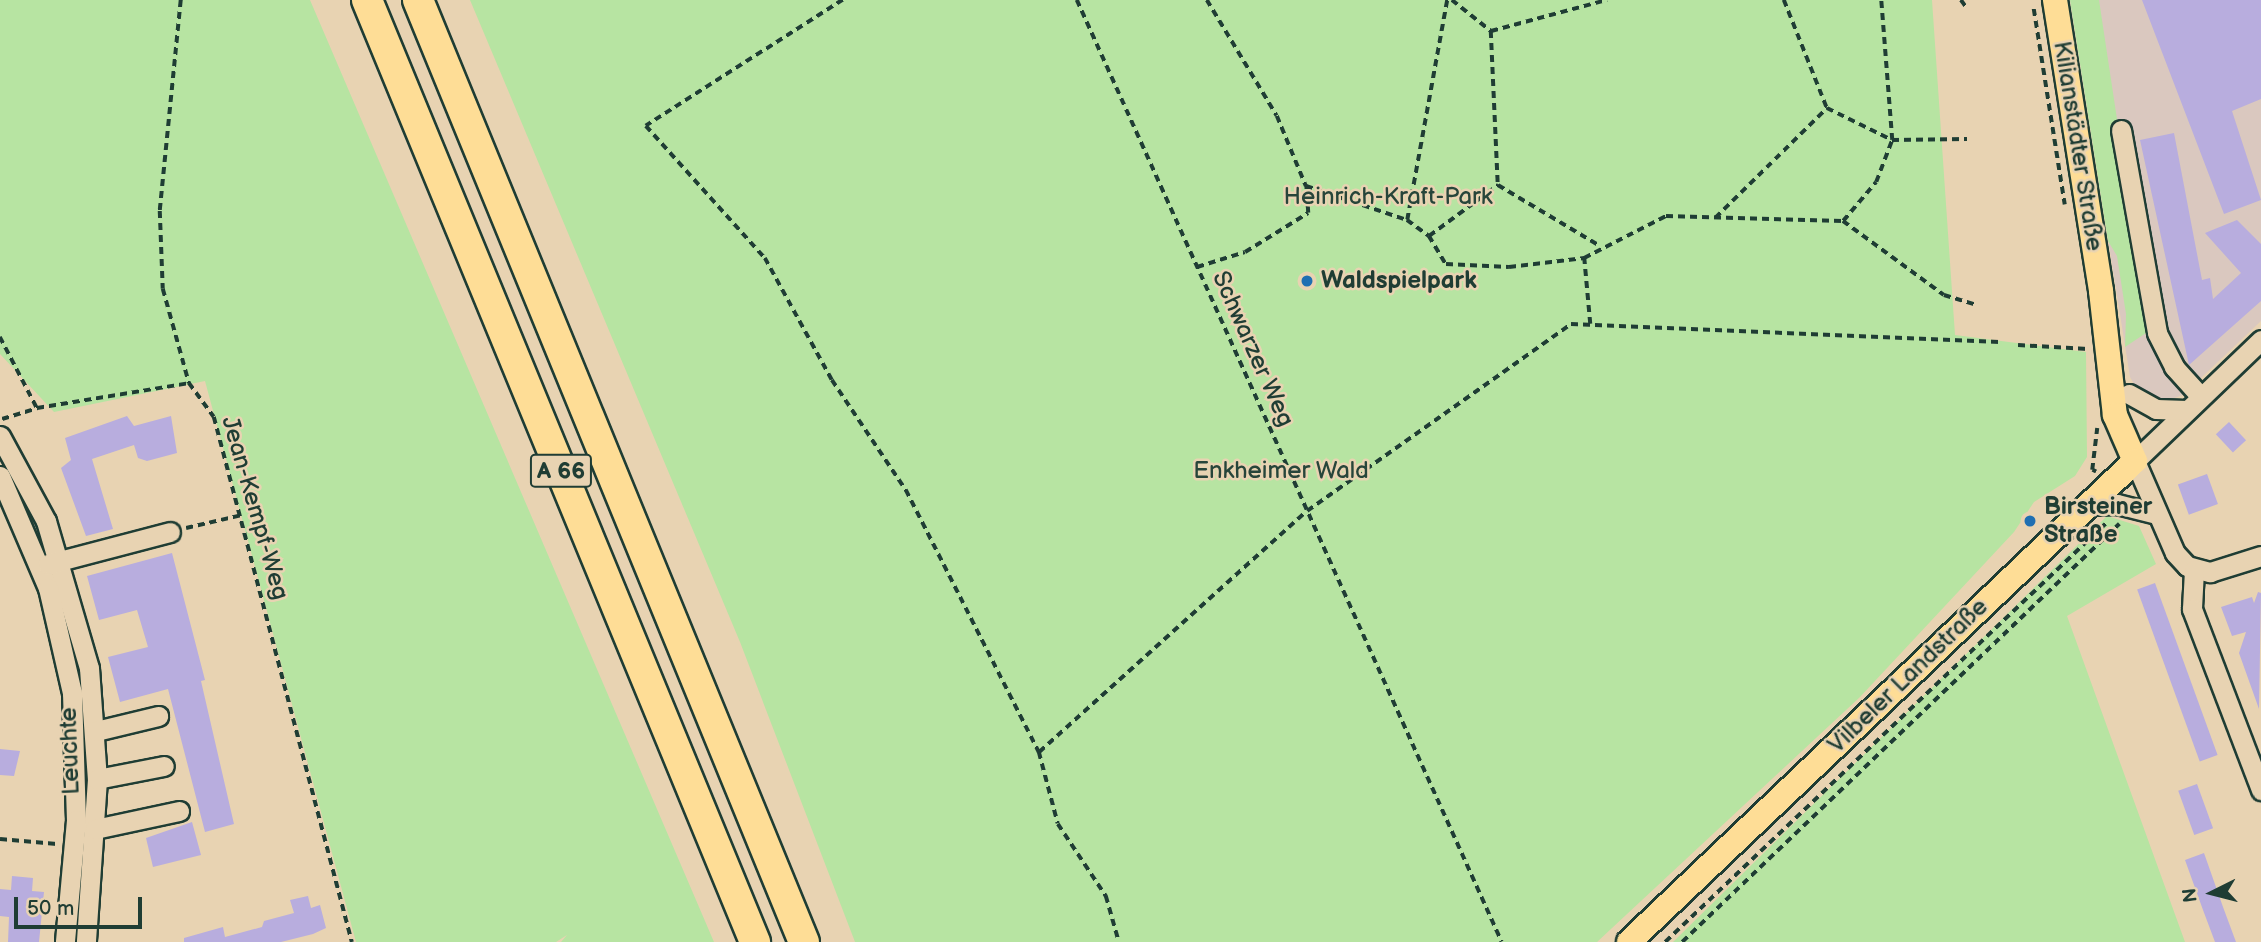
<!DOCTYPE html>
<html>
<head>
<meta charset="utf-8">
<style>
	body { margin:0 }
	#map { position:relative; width:2261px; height:942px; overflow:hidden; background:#e8d3b2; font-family:"Balsamiq Sans",sans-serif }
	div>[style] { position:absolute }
	.built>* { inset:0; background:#dac8bf }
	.green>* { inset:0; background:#b7e4a2 }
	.building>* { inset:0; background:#b8adde; transform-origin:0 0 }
	.path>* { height:3.5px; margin-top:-1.75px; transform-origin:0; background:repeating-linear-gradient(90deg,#1f3d34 0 7px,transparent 0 12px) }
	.roads { filter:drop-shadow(2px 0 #1f3d34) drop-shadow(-2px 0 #1f3d34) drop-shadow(0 2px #1f3d34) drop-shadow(0 -2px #1f3d34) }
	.minor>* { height:19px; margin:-9.5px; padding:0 9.5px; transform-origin:9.5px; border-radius:9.5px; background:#e8d3b2 }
	.major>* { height:24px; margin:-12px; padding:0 12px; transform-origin:12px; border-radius:12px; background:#fedd96 }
	.highway>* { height:30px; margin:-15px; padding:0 15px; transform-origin:15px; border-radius:15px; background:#fedd96 }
	.dots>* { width:19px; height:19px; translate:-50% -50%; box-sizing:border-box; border:4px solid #e8d3b2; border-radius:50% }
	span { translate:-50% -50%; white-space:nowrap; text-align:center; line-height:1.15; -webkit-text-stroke:5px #e8d3b2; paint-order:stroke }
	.shield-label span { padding:2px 5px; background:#e8d3b2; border:2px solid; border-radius:5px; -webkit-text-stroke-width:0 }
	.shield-label { font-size:23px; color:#1f3d34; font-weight:700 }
	.street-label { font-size:24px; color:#1f3d34 }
	.park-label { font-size:24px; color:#27453a }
	.poi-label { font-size:24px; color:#1f3d34; font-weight:700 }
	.left { translate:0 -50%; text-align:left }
	.north { position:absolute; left:2177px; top:858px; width:70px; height:70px; -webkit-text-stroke:5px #e8d3b2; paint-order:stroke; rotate:264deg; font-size:19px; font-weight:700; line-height:28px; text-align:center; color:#1f3d34 }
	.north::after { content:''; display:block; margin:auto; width:24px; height:32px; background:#1f3d34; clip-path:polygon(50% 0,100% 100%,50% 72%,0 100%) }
	.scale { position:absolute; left:14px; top:897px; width:128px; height:32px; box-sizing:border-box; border:4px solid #1f3d34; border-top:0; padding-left:9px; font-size:21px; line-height:24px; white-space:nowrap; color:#1f3d34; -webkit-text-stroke:5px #e8d3b2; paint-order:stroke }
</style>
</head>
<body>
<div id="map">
	<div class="built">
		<div style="clip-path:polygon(2070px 0,2261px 0,2261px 321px,2183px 395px,2166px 401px,2139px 393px,2130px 377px)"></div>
	</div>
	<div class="green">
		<div style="clip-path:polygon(0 0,310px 0,714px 942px,561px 942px,567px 935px,556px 942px,356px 942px,205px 381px,54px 412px,0 354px)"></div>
		<div style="clip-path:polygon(470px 0,1932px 0,1955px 335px,2086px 352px,2087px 457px,2075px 476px,2034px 502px,2014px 532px,1860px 697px,1597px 942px,855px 942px,740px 642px)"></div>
		<div style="clip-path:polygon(2070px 0,2099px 0,2149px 331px,2125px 347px,2126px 314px,2117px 256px,2108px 241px)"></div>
		<div style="clip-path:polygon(2107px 516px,2139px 526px,2156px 564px,2067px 616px,2185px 942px,1673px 942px)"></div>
	</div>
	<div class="building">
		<div style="clip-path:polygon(2142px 0,2261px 0,2261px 99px,2232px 111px,2261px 200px,2224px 214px)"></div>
		<div style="clip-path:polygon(2174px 133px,2202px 280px,2210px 278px,2213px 299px,2241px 273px,2205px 233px,2237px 220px,2261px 244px,2261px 301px,2189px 365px,2140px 140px)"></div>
		<div style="clip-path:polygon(127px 416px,134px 426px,171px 416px,177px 453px,147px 461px,138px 458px,134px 445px,92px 459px,113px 529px,86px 536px,61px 468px,71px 460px,65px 438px)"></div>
		<div style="left:2229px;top:422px;width:25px;height:18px;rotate:47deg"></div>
		<div style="left:2207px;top:474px;width:32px;height:31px;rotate:70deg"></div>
		<div style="clip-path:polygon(172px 553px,205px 680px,201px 681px,234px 824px,205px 832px,168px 689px,120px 702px,108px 657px,148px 647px,137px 610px,99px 620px,87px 576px)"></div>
		<div style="left:2155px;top:583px;width:183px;height:19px;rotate:70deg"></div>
		<div style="clip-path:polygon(2258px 592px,2261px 593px,2259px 709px,2239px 653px,2246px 632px,2232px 636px,2221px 607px,2252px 597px,2254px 603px)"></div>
		<div style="clip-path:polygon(0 749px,20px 751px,14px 776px,0 775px)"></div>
		<div style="left:2197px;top:784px;width:47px;height:20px;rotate:70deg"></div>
		<div style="clip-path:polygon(192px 822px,201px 855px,153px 867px,146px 838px)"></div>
		<div style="clip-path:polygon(2204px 853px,2223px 907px,2236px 942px,2215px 942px,2203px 910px,2185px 860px)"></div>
		<div style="clip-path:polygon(12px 876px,33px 878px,32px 891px,44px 892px,39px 942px,8px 942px,9px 917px,0 916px,0 889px,11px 890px)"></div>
		<div style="clip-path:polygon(308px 896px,311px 908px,320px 905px,326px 928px,313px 934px,281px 942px,184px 942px,184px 938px,223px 927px,225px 937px,262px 927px,264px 921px,294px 913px,290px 900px)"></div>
	</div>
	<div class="path">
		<div style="left:181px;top:0;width:212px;rotate:95.7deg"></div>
		<div style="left:160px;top:211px;width:78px;rotate:87.8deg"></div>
		<div style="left:163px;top:289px;width:98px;rotate:74.5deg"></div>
		<div style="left:189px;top:383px;width:42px;rotate:53.7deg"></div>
		<div style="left:214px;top:417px;width:543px;rotate:75.27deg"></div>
		<div style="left:843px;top:0;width:234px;rotate:147.4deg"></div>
		<div style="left:646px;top:126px;width:178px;rotate:48deg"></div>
		<div style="left:765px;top:258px;width:139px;rotate:61.2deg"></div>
		<div style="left:832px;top:380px;width:133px;rotate:56.1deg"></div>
		<div style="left:906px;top:490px;width:294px;rotate:63.1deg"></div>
		<div style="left:1039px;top:752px;width:360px;rotate:-42deg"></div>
		<div style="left:1307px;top:511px;width:324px;rotate:-35.3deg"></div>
		<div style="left:1571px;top:324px;width:429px;rotate:2.4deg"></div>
		<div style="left:1077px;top:0;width:1033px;rotate:65.72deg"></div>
		<div style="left:1207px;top:0;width:135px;rotate:58.9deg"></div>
		<div style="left:1277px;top:116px;width:76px;rotate:67.5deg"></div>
		<div style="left:1306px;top:186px;width:107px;rotate:18.6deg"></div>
		<div style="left:1407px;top:220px;width:27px;rotate:36deg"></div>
		<div style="left:1429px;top:236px;width:33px;rotate:59deg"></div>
		<div style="left:1446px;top:264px;width:63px;rotate:2.7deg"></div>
		<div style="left:1509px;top:267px;width:76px;rotate:-6.8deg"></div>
		<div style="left:1452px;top:0;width:50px;rotate:38.5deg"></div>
		<div style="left:1491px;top:31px;width:154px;rotate:87.4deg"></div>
		<div style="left:1498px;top:185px;width:119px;rotate:30.9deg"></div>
		<div style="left:1784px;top:0;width:116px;rotate:68.3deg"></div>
		<div style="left:1961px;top:0;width:9px;rotate:54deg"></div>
		<div style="left:2034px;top:9px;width:198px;rotate:81deg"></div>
		<div style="left:1491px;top:31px;width:120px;rotate:-15deg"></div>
		<div style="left:1715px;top:218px;width:157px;rotate:-44.5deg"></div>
		<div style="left:1827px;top:108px;width:72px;rotate:26.2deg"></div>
		<div style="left:1892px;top:140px;width:75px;rotate:-0.8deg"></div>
		<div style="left:1407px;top:220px;width:224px;rotate:-79.7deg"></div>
		<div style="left:1843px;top:221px;width:51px;rotate:-49.8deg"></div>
		<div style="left:1876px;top:182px;width:45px;rotate:-69.1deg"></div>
		<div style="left:1892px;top:140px;width:140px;rotate:-94.5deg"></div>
		<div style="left:1429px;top:236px;width:86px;rotate:-36.5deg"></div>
		<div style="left:1197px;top:267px;width:50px;rotate:-17.4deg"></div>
		<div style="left:1245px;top:252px;width:74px;rotate:-31.8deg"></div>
		<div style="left:1308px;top:213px;width:27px;rotate:-94deg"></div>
		<div style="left:1590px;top:324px;width:66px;rotate:-95.2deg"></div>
		<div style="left:1584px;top:258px;width:92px;rotate:-27.1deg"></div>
		<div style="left:1666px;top:216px;width:177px;rotate:1.6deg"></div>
		<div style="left:1843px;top:221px;width:125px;rotate:36.2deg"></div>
		<div style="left:1944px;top:295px;width:34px;rotate:17deg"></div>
		<div style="left:0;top:337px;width:80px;rotate:62.5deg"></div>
		<div style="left:2018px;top:345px;width:70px;rotate:3.3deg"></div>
		<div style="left:2px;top:419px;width:37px;rotate:-17deg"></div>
		<div style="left:37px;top:408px;width:154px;rotate:-9.3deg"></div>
		<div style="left:2096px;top:472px;width:4px;rotate:-153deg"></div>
		<div style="left:2092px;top:470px;width:42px;rotate:-83.2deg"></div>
		<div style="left:186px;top:528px;width:57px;rotate:-13.1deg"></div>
		<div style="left:1039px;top:752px;width:74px;rotate:75.2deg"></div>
		<div style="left:1058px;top:824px;width:87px;rotate:56.3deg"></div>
		<div style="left:1106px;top:896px;width:48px;rotate:74.2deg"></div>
		<div style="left:0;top:839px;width:57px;rotate:5deg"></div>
		<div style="left:1665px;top:942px;width:608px;rotate:-43.53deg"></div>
		<div style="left:1682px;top:942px;width:605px;rotate:-43.73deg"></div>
	</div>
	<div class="roads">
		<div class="minor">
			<div style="left:2121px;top:130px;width:206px;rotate:79.9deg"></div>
			<div style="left:2157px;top:333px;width:38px;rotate:63deg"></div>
			<div style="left:2174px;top:367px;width:40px;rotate:48deg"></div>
			<div style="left:2261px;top:340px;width:175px;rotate:136.2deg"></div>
			<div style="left:2135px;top:461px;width:100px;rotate:66.5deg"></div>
			<div style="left:2175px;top:553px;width:18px;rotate:47deg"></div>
			<div style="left:2187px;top:566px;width:24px;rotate:15deg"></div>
			<div style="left:2210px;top:572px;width:53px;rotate:-17.4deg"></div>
			<div style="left:2129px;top:394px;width:31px;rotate:29deg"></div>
			<div style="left:2156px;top:409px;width:31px;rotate:2deg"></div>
			<div style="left:0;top:436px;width:97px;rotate:61.6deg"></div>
			<div style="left:46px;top:521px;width:153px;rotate:73.7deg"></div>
			<div style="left:89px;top:668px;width:111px;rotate:85.9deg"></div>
			<div style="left:97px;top:779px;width:163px;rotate:93.9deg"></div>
			<div style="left:0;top:476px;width:122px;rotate:66.8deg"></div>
			<div style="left:48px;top:588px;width:108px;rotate:77.1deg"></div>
			<div style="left:72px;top:693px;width:127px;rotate:88.2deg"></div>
			<div style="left:76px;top:820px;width:122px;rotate:95.2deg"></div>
			<div style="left:2088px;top:505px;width:29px;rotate:-2deg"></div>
			<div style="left:2117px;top:504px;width:41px;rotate:14deg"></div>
			<div style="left:48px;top:564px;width:126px;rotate:-14.7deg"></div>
			<div style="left:2194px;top:570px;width:39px;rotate:93deg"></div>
			<div style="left:2192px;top:609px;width:194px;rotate:69.1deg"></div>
			<div style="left:96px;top:731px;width:64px;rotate:-13.6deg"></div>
			<div style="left:97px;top:779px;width:68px;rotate:-11deg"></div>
			<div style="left:95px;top:829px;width:86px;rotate:-12.1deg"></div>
		</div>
		<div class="major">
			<div style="left:2055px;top:0;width:295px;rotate:81deg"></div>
			<div style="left:2101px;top:291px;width:125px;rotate:83.6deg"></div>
			<div style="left:2115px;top:415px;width:50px;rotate:66.5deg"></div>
			<div style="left:1629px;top:942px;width:698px;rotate:-43.55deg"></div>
		</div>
		<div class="highway">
			<div style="left:367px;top:0;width:1019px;rotate:67.61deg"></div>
			<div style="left:418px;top:0;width:1018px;rotate:67.72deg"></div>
		</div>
	</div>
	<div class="dots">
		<div style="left:1307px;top:281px;background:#1f6fb2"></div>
		<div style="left:2030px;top:521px;background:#1f6fb2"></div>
	</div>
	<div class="shield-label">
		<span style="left:561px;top:471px">A 66</span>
	</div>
	<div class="street-label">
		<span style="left:2078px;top:146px;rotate:81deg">Kilianstädter Straße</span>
		<span style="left:1253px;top:349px;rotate:66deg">Schwarzer Weg</span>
		<span style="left:255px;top:508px;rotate:74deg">Jean-Kempf-Weg</span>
		<span style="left:1908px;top:676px;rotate:-44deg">Vilbeler Landstraße</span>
		<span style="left:70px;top:751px;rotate:-92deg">Leuchte</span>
	</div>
	<div class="park-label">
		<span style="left:1388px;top:197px">Heinrich-Kraft-Park</span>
		<span style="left:1281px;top:471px">Enkheimer Wald</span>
	</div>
	<div class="poi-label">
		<span class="left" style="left:1321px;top:281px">Waldspielpark</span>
		<span class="left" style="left:2044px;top:521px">Birsteiner<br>Straße</span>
	</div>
	<div class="north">N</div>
	<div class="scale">50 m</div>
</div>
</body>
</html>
